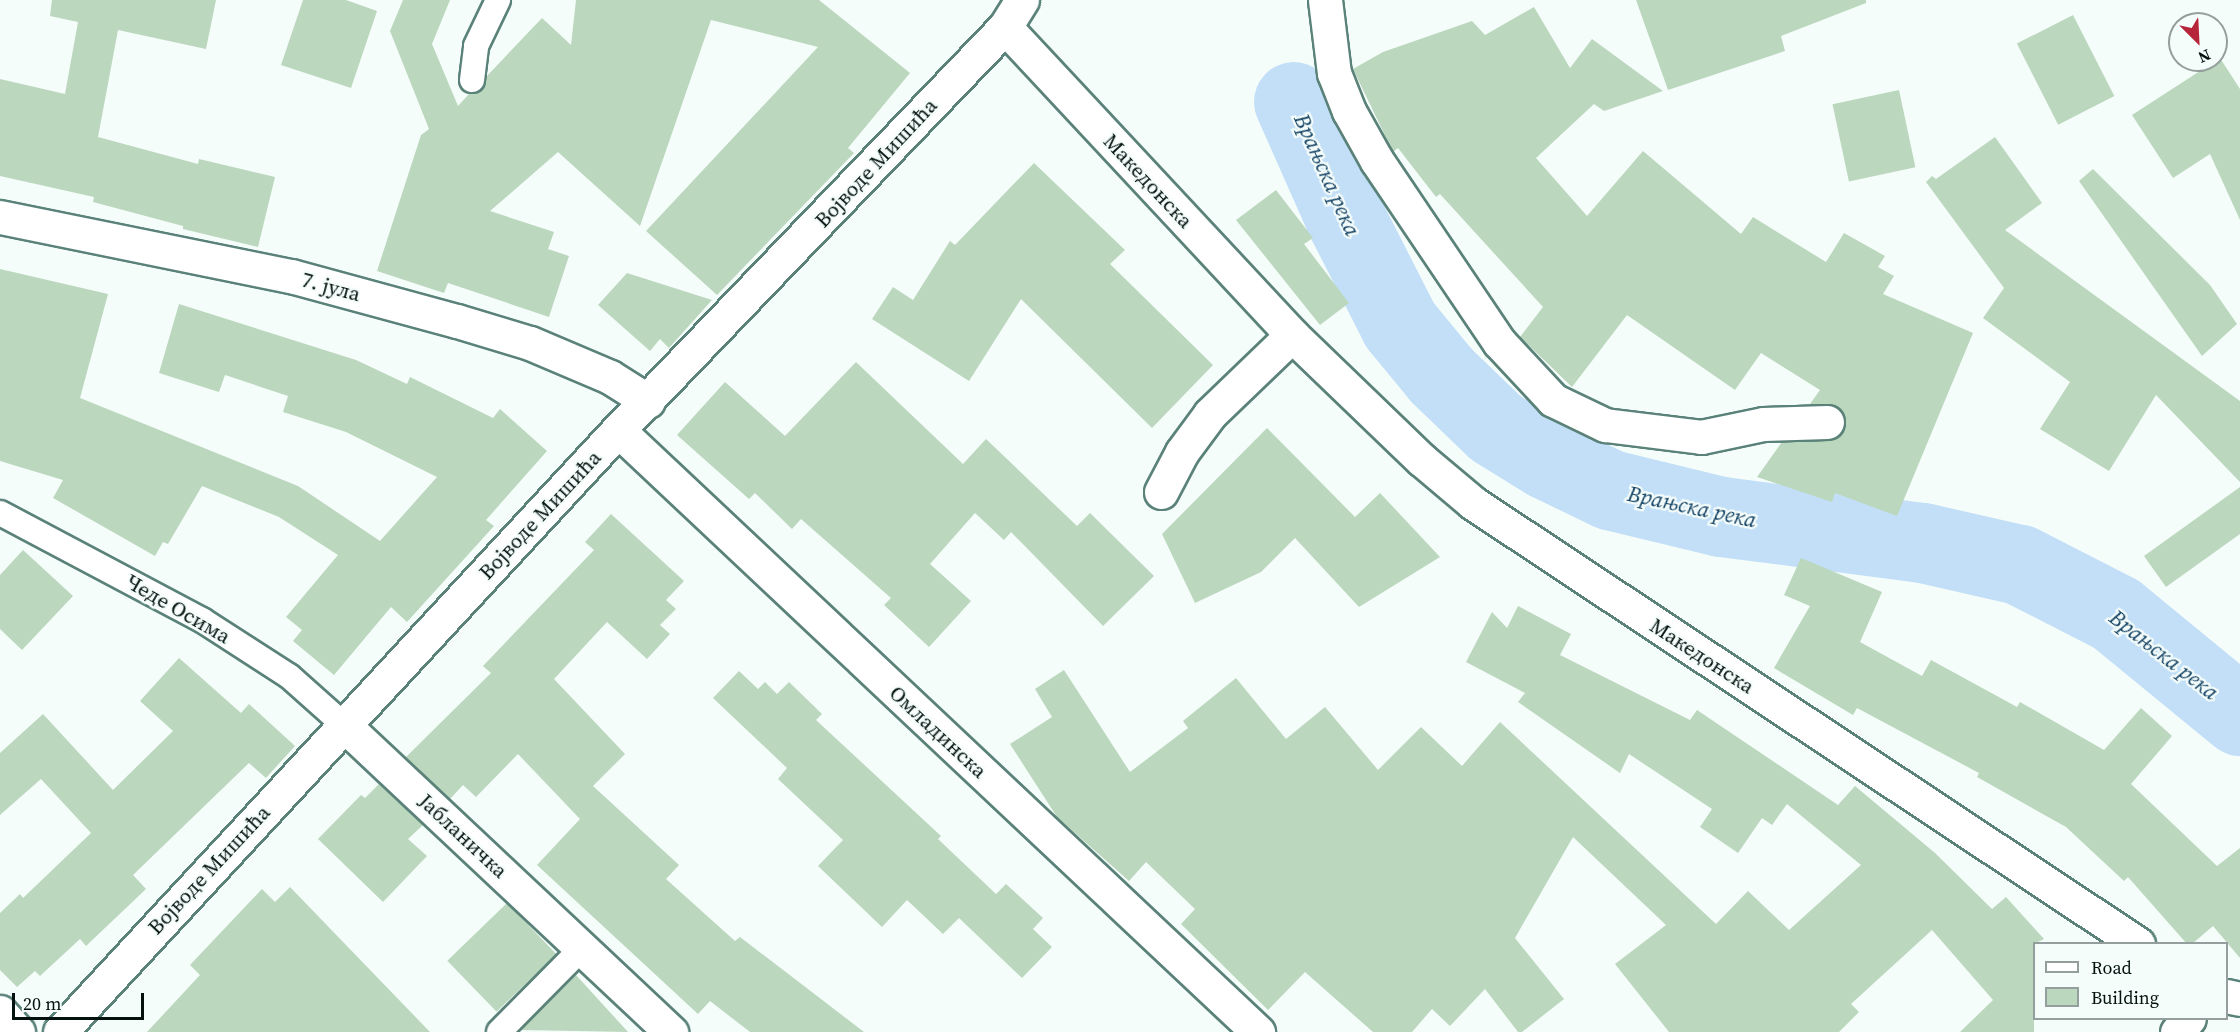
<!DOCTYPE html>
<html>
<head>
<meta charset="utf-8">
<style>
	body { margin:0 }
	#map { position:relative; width:2240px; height:1032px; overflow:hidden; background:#f5fdfb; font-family:"Source Serif 4",serif }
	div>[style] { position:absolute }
	.river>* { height:80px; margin:-40px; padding:0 40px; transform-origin:40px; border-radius:40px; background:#c2dff7 }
	.building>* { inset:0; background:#bbd7bd; transform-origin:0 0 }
	.roads { filter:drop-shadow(2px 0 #5a8279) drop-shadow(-2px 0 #5a8279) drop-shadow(0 2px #5a8279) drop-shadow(0 -2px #5a8279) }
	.lane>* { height:24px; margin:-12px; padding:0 12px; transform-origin:12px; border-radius:12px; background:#fff }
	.street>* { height:33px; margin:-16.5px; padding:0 16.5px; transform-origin:16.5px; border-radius:16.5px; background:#fff }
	span { translate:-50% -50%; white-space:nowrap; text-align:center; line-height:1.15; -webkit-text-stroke:4.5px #f5fdfb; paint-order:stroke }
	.street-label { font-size:21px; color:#03120f }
	.water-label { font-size:22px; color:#134264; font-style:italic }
	.legend { position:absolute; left:2033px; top:942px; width:195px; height:78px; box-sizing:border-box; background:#f5fdfb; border:2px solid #949f9d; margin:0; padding:8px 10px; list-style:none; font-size:18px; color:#03120f }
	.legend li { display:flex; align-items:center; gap:12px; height:30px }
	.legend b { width:30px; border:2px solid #949f9d }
	.north { position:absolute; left:2168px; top:12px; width:60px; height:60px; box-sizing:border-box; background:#f5fdfb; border:2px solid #949f9d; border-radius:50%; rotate:156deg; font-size:16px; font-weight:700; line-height:24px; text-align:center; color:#03120f }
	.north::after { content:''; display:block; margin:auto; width:21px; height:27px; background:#b7253b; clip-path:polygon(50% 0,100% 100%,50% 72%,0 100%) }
	.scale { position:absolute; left:12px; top:993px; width:132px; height:27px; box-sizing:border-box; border:3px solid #03120f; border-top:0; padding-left:8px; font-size:18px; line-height:21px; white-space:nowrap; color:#03120f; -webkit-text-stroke:4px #f5fdfb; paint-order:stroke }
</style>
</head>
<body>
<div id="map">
	<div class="river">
		<div style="left:1294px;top:102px;width:124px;rotate:66.1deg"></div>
		<div style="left:1344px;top:215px;width:123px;rotate:63deg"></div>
		<div style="left:1400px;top:325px;width:65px;rotate:50.6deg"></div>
		<div style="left:1441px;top:375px;width:76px;rotate:43.9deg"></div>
		<div style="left:1496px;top:428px;width:61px;rotate:31.6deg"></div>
		<div style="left:1548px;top:460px;width:69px;rotate:25.8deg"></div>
		<div style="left:1610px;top:490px;width:115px;rotate:13.6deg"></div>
		<div style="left:1722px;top:517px;width:203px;rotate:7.4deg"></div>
		<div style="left:1923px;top:543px;width:99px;rotate:12.8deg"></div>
		<div style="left:2020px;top:565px;width:108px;rotate:27deg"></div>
		<div style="left:2116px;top:614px;width:161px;rotate:39.4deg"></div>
	</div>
	<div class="building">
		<div style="clip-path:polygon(52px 0,216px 0,206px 49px,118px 30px,98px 137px,198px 164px,199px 159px,275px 177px,258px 247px,183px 229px,183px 226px,93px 202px,94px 197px,0 176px,0 79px,65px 94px,78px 22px,50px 16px)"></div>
		<div style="clip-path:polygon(303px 0,346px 0,377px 11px,351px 88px,281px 65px)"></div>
		<div style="clip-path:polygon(403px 0,450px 0,432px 44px,458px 106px,469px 94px,483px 89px,487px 76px,542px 18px,571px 45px,576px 0,819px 0,910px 73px,848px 148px,854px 153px,717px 295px,646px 231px,818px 47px,711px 20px,640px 226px,558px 152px,490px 211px,554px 232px,548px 249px,569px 256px,549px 317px,448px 283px,444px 293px,377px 271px,421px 135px,429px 129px,390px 31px)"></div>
		<div style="clip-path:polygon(1636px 0,1866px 0,1866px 3px,1781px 36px,1785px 51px,1668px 90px)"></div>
		<div style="clip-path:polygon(1534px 7px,1570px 68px,1592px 39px,1663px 91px,1604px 111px,1594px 104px,1536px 158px,1587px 216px,1643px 151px,1741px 234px,1753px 217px,1826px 262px,1844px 233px,1885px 256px,1878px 267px,1894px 276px,1883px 294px,1973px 333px,1897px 516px,1835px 493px,1832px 502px,1757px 477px,1782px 442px,1836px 438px,1846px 422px,1835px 405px,1810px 404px,1820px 390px,1761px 353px,1735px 390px,1627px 315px,1572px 387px,1520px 337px,1543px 307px,1440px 194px,1436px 197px,1398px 148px,1393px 152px,1353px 69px,1383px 52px,1472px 21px,1485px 35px)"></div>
		<div style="left:2073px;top:15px;width:91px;height:63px;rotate:63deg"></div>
		<div style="clip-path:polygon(2220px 58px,2240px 89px,2240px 220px,2210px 154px,2173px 178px,2132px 115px)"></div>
		<div style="left:1899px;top:90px;width:79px;height:68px;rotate:78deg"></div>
		<div style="clip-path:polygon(1995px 137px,2042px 203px,2005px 230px,2240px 401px,2240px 482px,2156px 395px,2109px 471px,2040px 429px,2070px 382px,1983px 318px,2004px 288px,1926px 182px,1932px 176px,1936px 179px)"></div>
		<div style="clip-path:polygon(1034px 163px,1125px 250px,1110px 264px,1213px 365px,1152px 428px,1021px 299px,969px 381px,872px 319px,893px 287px,913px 300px,950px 241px,955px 245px)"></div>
		<div style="clip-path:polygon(2093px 169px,2210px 285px,2237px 324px,2202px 356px,2079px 181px)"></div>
		<div style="clip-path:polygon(1276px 190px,1313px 238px,1304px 244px,1349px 303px,1320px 325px,1236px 220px)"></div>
		<div style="clip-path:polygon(0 269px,108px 294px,80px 398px,298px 486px,380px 541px,437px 477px,346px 432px,283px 412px,288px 396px,225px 375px,219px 392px,159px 373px,179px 304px,356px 360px,407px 384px,410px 377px,493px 418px,500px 409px,547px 451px,486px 520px,494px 526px,407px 622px,391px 607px,334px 675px,293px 641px,302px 630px,286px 617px,338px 555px,279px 517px,202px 486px,168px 544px,163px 542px,155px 556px,53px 498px,63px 480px,0 461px)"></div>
		<div style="clip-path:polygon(627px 273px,712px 300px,669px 348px,660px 339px,650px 351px,598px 305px)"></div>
		<div style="clip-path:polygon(856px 362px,963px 464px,986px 439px,1077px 526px,1090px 513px,1154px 576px,1103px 626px,1011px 532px,1004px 540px,975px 513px,930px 564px,971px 601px,929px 647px,884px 605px,891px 598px,801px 519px,792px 529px,755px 493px,749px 499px,677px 435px,725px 382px,785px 436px)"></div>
		<div style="clip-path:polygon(1267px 428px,1355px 517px,1380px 493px,1440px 557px,1359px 607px,1295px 538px,1261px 572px,1195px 603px,1162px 534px)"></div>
		<div style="clip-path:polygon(2240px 487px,2240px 534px,2166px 587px,2144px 556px)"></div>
		<div style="clip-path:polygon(611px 514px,684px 581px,666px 600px,676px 609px,660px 625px,670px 634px,647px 659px,607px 622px,554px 679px,625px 754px,593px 786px,679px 865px,666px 879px,735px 941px,740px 937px,864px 1032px,750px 1032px,710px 1001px,698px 1014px,537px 865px,580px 819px,518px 754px,476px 797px,463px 785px,450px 799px,406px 757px,491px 673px,483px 666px,594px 550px,585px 542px)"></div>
		<div style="clip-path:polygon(23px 550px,73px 596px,22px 650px,0 629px,0 575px)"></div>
		<div style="clip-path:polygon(1801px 558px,1882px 592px,1860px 642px,1922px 676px,1931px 660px,2017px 707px,2020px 702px,2104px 750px,2141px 708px,2172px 736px,2131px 784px,2217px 866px,2240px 848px,2240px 958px,2213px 926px,2192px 944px,2187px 944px,2128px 877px,2124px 881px,2066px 827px,1977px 777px,1979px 773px,1857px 708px,1853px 715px,1774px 668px,1810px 606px,1784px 595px)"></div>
		<div style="clip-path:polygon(1518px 606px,1571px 634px,1560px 655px,1690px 720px,1697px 710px,1838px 805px,1855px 786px,1935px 853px,1992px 909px,2006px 897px,2044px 939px,2034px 944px,2034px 1032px,1960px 1032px,1993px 1000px,1932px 930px,1851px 1004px,1859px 1012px,1839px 1032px,1669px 1032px,1615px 964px,1666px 925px,1573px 837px,1515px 938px,1564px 999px,1522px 1032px,1518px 1032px,1485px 989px,1450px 1026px,1432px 1009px,1412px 1032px,1373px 1032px,1305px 972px,1268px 1010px,1181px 924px,1195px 909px,1146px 862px,1129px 881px,1057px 817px,1010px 744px,1052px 717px,1035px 689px,1064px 670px,1130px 772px,1188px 728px,1183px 721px,1236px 678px,1286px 739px,1325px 707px,1378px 770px,1421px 727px,1462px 766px,1500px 722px,1716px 924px,1748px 891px,1789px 930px,1861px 865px,1787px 804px,1772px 825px,1762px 818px,1738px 853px,1700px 827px,1712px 809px,1629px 754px,1620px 773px,1518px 702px,1525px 693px,1466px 662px,1492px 612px,1507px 628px)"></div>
		<div style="clip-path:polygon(179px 658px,241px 713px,249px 704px,295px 746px,266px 778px,249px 763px,133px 875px,146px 889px,86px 946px,80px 939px,40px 976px,35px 971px,17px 987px,0 970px,0 913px,20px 894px,23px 898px,91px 833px,41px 779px,0 815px,0 753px,43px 714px,113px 790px,173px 731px,140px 701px)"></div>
		<div style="clip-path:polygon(739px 671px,758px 689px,765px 682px,777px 694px,789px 682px,822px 714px,816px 720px,941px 836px,938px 839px,996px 894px,1006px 884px,1043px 918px,1033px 929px,1052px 947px,1022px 978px,959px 918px,943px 934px,907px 900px,882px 927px,818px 866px,843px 840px,778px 779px,787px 768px,713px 698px)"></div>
		<div style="clip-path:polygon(379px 784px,423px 825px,408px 839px,427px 856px,383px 902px,318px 839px,361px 795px,365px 798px)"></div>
		<div style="clip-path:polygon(290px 887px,430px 1032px,147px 1032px,200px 975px,190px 965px,262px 889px,275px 902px)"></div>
		<div style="left:507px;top:903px;width:71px;height:83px;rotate:46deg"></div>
		<div style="clip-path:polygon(576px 975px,628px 1032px,521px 1030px)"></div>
	</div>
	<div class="roads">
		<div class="lane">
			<div style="left:472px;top:80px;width:34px;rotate:-83deg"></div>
			<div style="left:476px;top:46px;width:51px;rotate:-64.4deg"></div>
			<div style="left:0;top:513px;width:229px;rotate:27.9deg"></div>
			<div style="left:202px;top:620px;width:103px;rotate:32.8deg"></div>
			<div style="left:289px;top:676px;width:74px;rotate:41.7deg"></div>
			<div style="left:499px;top:1032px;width:118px;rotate:-45.3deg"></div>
		</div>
		<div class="street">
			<div style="left:1325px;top:0;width:74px;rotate:83deg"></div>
			<div style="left:1334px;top:73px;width:41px;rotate:68.5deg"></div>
			<div style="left:1349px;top:111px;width:57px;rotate:60.8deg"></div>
			<div style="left:1377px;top:161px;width:218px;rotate:56deg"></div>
			<div style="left:1499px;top:342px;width:79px;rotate:47deg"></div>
			<div style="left:1553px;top:400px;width:58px;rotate:25.7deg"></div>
			<div style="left:1605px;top:425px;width:97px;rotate:7.1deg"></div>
			<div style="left:1701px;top:437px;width:63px;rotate:-11.8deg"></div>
			<div style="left:1763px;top:424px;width:64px;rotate:-1.8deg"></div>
			<div style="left:1005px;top:27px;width:421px;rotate:47deg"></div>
			<div style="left:1292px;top:335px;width:180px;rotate:43.9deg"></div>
			<div style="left:1422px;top:460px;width:67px;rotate:40.1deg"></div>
			<div style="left:1473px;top:503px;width:798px;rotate:33.55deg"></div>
			<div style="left:0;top:217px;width:297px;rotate:11.5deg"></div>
			<div style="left:291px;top:276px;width:172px;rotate:15.2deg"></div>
			<div style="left:457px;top:321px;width:76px;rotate:16.8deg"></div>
			<div style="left:530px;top:343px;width:87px;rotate:23deg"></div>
			<div style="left:610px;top:377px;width:45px;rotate:32.3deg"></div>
			<div style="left:618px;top:430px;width:879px;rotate:43.25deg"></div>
			<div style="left:1161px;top:492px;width:45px;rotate:-62.3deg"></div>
			<div style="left:1182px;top:452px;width:47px;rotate:-53.6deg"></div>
			<div style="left:1210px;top:414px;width:114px;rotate:-43.9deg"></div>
			<div style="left:344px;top:725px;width:449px;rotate:43.2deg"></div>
			<div style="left:2226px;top:996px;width:14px;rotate:12deg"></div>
			<div style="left:0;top:1012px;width:27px;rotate:48deg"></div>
			<div style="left:60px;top:1032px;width:821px;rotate:-47.17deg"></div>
			<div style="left:618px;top:430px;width:559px;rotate:-46.16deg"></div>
			<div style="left:1005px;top:27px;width:32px;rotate:-58deg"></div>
			<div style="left:2177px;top:1032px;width:18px;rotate:-49deg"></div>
		</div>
	</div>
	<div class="street-label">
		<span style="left:876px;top:163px;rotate:-47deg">Војводе Мишића</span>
		<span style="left:1148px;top:181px;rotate:47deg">Македонска</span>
		<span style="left:331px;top:287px;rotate:15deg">7. јула</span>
		<span style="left:540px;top:515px;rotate:-47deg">Војводе Мишића</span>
		<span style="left:178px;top:609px;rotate:30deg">Чеде Осима</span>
		<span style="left:1702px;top:656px;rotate:33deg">Македонска</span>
		<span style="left:938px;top:732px;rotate:43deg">Омладинска</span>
		<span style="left:463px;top:836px;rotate:43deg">Јабланичка</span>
		<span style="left:209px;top:870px;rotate:-47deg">Војводе Мишића</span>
	</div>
	<div class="water-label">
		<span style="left:1327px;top:175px;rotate:66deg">Врањска река</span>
		<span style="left:1692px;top:507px;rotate:12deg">Врањска река</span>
		<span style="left:2164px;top:655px;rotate:38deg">Врањска река</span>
	</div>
	<ul class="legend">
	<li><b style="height:8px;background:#fff"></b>Road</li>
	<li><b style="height:16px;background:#bbd7bd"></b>Building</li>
	</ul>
	<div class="north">N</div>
	<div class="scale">20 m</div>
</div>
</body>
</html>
